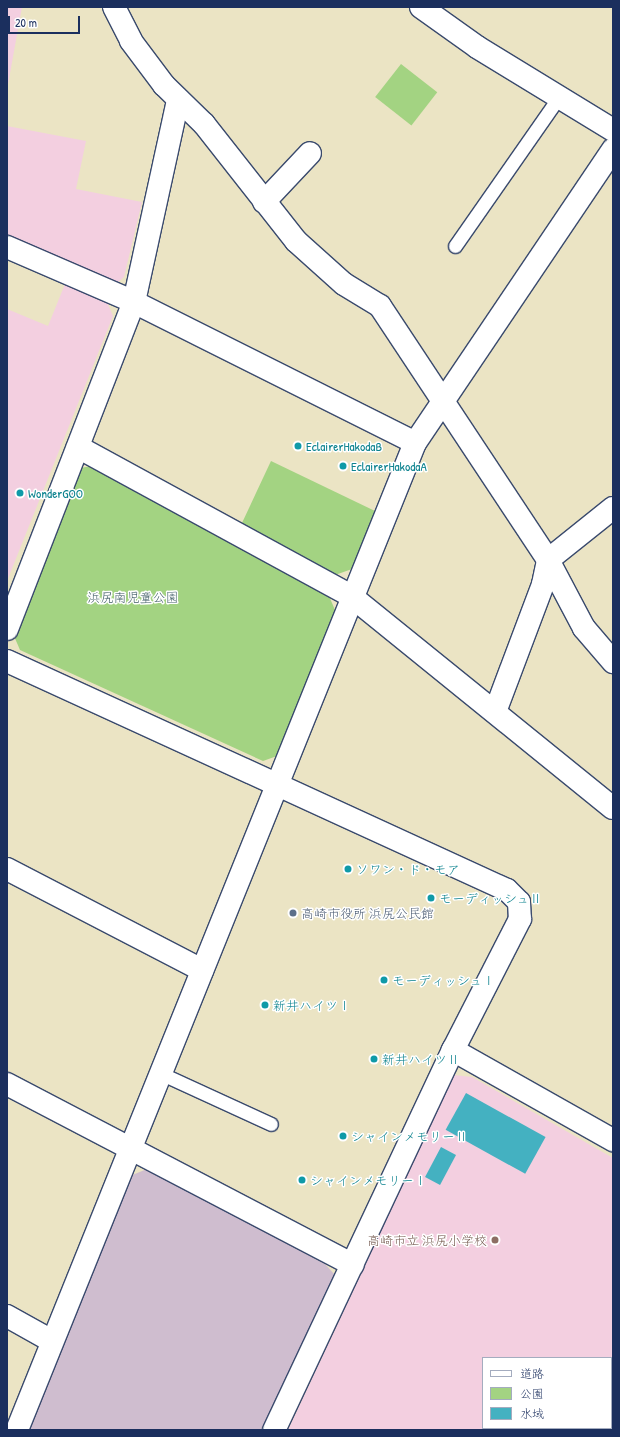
<!DOCTYPE html>
<html>
<head>
<meta charset="utf-8">
<style>
	body { margin:0 }
	#map { position:relative; width:620px; height:1437px; overflow:hidden; background:#ebe4c4; font-family:"Patrick Hand","Klee One",sans-serif }
	div>[style] { position:absolute }
	.built>* { inset:0; background:#f3cfe0 }
	.industrial>* { inset:0; background:#cfbdcf }
	.green>* { inset:0; background:#a3d382; transform-origin:0 0 }
	.water>* { inset:0; background:#44b1c1; transform-origin:0 0 }
	.roads { filter:drop-shadow(1px 0 #3a4a6d) drop-shadow(-1px 0 #3a4a6d) drop-shadow(0 1px #3a4a6d) drop-shadow(0 -1px #3a4a6d) }
	.service>* { height:13px; margin:-6.5px; padding:0 6.5px; transform-origin:6.5px; border-radius:6.5px; background:#fff }
	.minor>* { height:22px; margin:-11px; padding:0 11px; transform-origin:11px; border-radius:11px; background:#fff }
	.dots>* { width:11px; height:11px; translate:-50% -50%; box-sizing:border-box; border:2px solid #fff; border-radius:50% }
	span { translate:-50% -50%; white-space:nowrap; text-align:center; line-height:1.15; -webkit-text-stroke:3px #fff; paint-order:stroke }
	.culture-label { font-size:13px; color:#0d838f }
	.left { translate:0 -50%; text-align:left }
	.park-label { font-size:13px; color:#446069 }
	.service-label { font-size:13px; color:#4e5e75 }
	.education-label { font-size:13px; color:#785e54 }
	.right { translate:-100% -50%; text-align:right }
	.frame { position:absolute; inset:0; border:8px solid #1b2f5e; pointer-events:none }
	.legend { position:absolute; left:482px; top:1357px; width:130px; height:72px; box-sizing:border-box; background:#fff; border:1px solid #a4acbf; margin:0; padding:5px 7px; list-style:none; font-size:12px; color:#1b2f5e }
	.legend li { display:flex; align-items:center; gap:8px; height:20px }
	.legend b { width:20px; border:1px solid #a4acbf }
	.scale { position:absolute; left:8px; top:16px; width:72px; height:18px; box-sizing:border-box; border:2px solid #1b2f5e; border-top:0; padding-left:5px; font-size:12px; line-height:14px; white-space:nowrap; color:#1b2f5e; -webkit-text-stroke:3px #fff; paint-order:stroke }
</style>
</head>
<body>
<div id="map">
	<div class="built">
		<div style="clip-path:polygon(7px 7px,22px 7px,7px 90px)"></div>
		<div style="clip-path:polygon(7px 126px,86px 141px,76px 189px,142px 202px,124px 277px,117px 283px,7px 237px)"></div>
		<div style="clip-path:polygon(65px 284px,107px 302px,113px 316px,7px 581px,7px 309px,48px 326px)"></div>
		<div style="clip-path:polygon(evenodd,454px 1075px,472px 1077px,613px 1158px,613px 1430px,288px 1430px,454px 1075px,483px 1358px,611px 1358px,611px 1428px,483px 1428px,483px 1358px)"></div>
	</div>
	<div class="industrial">
		<div style="clip-path:polygon(147px 1169px,325px 1264px,335px 1275px,261px 1430px,29px 1430px,130px 1176px)"></div>
	</div>
	<div class="green">
		<div style="left:401px;top:64px;width:46px;height:42px;rotate:38deg"></div>
		<div style="clip-path:polygon(271px 461px,375px 511px,352px 569px,335px 575px,242px 523px)"></div>
		<div style="clip-path:polygon(92px 466px,329px 596px,335px 610px,277px 756px,263px 761px,20px 650px,14px 636px,80px 468px)"></div>
	</div>
	<div class="water">
		<div style="left:466px;top:1093px;width:91px;height:42px;rotate:29deg"></div>
		<div style="left:441px;top:1147px;width:17px;height:34px;rotate:28deg"></div>
	</div>
	<div class="roads">
		<div class="service">
			<div style="left:455px;top:246px;width:182px;rotate:-55.1deg"></div>
			<div style="left:160px;top:1073px;width:122px;rotate:24.7deg"></div>
		</div>
		<div class="minor">
			<div style="left:114px;top:7px;width:38px;rotate:63deg"></div>
			<div style="left:131px;top:41px;width:55px;rotate:53.1deg"></div>
			<div style="left:164px;top:85px;width:56px;rotate:44.3deg"></div>
			<div style="left:204px;top:124px;width:149px;rotate:51.8deg"></div>
			<div style="left:296px;top:241px;width:64px;rotate:41.9deg"></div>
			<div style="left:344px;top:284px;width:42px;rotate:31.4deg"></div>
			<div style="left:380px;top:306px;width:305px;rotate:56.5deg"></div>
			<div style="left:548px;top:560px;width:77px;rotate:62.1deg"></div>
			<div style="left:584px;top:628px;width:45px;rotate:49.5deg"></div>
			<div style="left:421px;top:7px;width:69px;rotate:35.5deg"></div>
			<div style="left:477px;top:47px;width:159px;rotate:31.4deg"></div>
			<div style="left:264px;top:202px;width:67px;rotate:-46.8deg"></div>
			<div style="left:7px;top:247px;width:138px;rotate:23.4deg"></div>
			<div style="left:134px;top:302px;width:314px;rotate:26.6deg"></div>
			<div style="left:78px;top:447px;width:311px;rotate:28.6deg"></div>
			<div style="left:351px;top:596px;width:337px;rotate:39deg"></div>
			<div style="left:7px;top:629px;width:351px;rotate:-68.8deg"></div>
			<div style="left:134px;top:302px;width:207px;rotate:-77.7deg"></div>
			<div style="left:7px;top:661px;width:550px;rotate:24.61deg"></div>
			<div style="left:507px;top:890px;width:17px;rotate:45deg"></div>
			<div style="left:519px;top:902px;width:17px;rotate:87deg"></div>
			<div style="left:520px;top:919px;width:147px;rotate:117.1deg"></div>
			<div style="left:453px;top:1050px;width:420px;rotate:115.2deg"></div>
			<div style="left:495px;top:712px;width:137px;rotate:-69.4deg"></div>
			<div style="left:543px;top:584px;width:25px;rotate:-78deg"></div>
			<div style="left:548px;top:560px;width:83px;rotate:-38.7deg"></div>
			<div style="left:7px;top:869px;width:220px;rotate:27.4deg"></div>
			<div style="left:453px;top:1050px;width:184px;rotate:29.4deg"></div>
			<div style="left:7px;top:1084px;width:390px;rotate:27.6deg"></div>
			<div style="left:7px;top:1316px;width:51px;rotate:29.1deg"></div>
			<div style="left:17px;top:1430px;width:1064px;rotate:-68.04deg"></div>
			<div style="left:415px;top:443px;width:354px;rotate:-56deg"></div>
		</div>
	</div>
	<div class="dots">
		<div style="left:298px;top:446px;background:#0f9aa8"></div>
		<div style="left:343px;top:466px;background:#0f9aa8"></div>
		<div style="left:20px;top:493px;background:#0f9aa8"></div>
		<div style="left:348px;top:869px;background:#0f9aa8"></div>
		<div style="left:431px;top:898px;background:#0f9aa8"></div>
		<div style="left:293px;top:913px;background:#5c6f8a"></div>
		<div style="left:384px;top:980px;background:#0f9aa8"></div>
		<div style="left:265px;top:1005px;background:#0f9aa8"></div>
		<div style="left:374px;top:1059px;background:#0f9aa8"></div>
		<div style="left:343px;top:1136px;background:#0f9aa8"></div>
		<div style="left:302px;top:1180px;background:#0f9aa8"></div>
		<div style="left:495px;top:1240px;background:#8d6e63"></div>
	</div>
	<div class="culture-label">
		<span class="left" style="left:306px;top:446px">EclairerHakodaB</span>
		<span class="left" style="left:351px;top:466px">EclairerHakodaA</span>
		<span class="left" style="left:28px;top:493px">WonderGOO</span>
		<span class="left" style="left:356px;top:869px">ソワン・ド・モア</span>
		<span class="left" style="left:439px;top:898px">モーディッシュⅡ</span>
		<span class="left" style="left:392px;top:980px">モーディッシュⅠ</span>
		<span class="left" style="left:273px;top:1005px">新井ハイツⅠ</span>
		<span class="left" style="left:382px;top:1059px">新井ハイツⅡ</span>
		<span class="left" style="left:351px;top:1136px">シャインメモリーⅡ</span>
		<span class="left" style="left:310px;top:1180px">シャインメモリーⅠ</span>
	</div>
	<div class="park-label">
		<span style="left:133px;top:597px">浜尻南児童公園</span>
	</div>
	<div class="service-label">
		<span class="left" style="left:301px;top:913px">高崎市役所 浜尻公民館</span>
	</div>
	<div class="education-label">
		<span class="right" style="left:487px;top:1240px">高崎市立 浜尻小学校</span>
	</div>
	<div class="frame"></div>
	<ul class="legend">
	<li><b style="height:5px;background:#fff"></b>道路</li>
	<li><b style="height:11px;background:#a3d382"></b>公園</li>
	<li><b style="height:11px;background:#44b1c1"></b>水域</li>
	</ul>
	<div class="scale">20 m</div>
</div>
</body>
</html>
